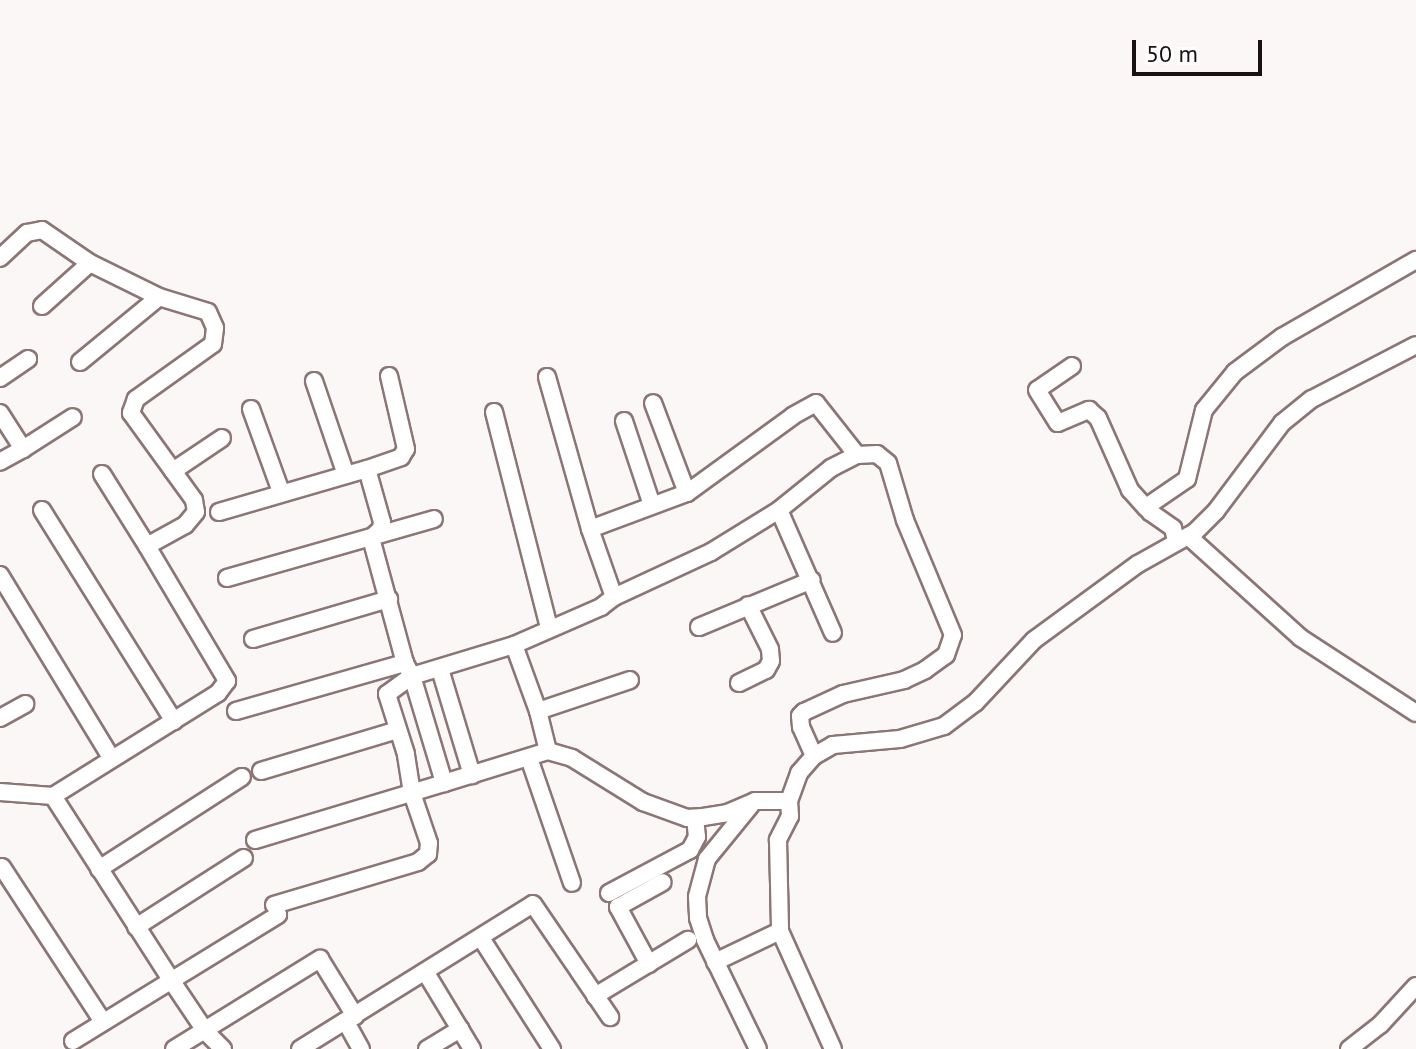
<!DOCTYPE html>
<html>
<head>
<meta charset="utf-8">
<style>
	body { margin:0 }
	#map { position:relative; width:1416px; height:1049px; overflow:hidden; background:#fcf7f7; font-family:"PT Sans",sans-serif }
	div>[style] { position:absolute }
	.roads { filter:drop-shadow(2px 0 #8c7675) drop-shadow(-2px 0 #8c7675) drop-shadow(0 2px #8c7675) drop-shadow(0 -2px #8c7675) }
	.minor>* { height:16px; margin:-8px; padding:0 8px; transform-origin:8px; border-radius:8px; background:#fff }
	span { translate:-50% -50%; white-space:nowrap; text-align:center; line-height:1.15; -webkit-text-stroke:6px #fff; paint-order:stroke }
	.scale { position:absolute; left:1132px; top:40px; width:130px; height:36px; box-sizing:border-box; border:4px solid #1a1212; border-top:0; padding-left:10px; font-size:24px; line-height:28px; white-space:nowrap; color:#1a1212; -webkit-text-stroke:6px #fff; paint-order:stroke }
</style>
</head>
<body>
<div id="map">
	<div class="roads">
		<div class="minor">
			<div style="left:0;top:258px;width:37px;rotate:-43deg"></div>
			<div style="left:27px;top:233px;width:15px;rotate:-11deg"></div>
			<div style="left:42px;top:230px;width:58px;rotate:34.5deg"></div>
			<div style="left:90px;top:263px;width:77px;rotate:26.2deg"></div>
			<div style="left:159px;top:297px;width:51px;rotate:17deg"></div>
			<div style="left:208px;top:312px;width:17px;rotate:66deg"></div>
			<div style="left:215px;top:328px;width:16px;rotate:97deg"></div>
			<div style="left:213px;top:344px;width:95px;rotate:144.5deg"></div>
			<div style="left:136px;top:399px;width:15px;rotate:110deg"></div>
			<div style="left:131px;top:413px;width:107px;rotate:54.1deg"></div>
			<div style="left:194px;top:500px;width:12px;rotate:81deg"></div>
			<div style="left:196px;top:512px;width:17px;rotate:130deg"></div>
			<div style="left:185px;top:525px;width:43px;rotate:151.1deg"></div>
			<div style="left:147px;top:546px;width:157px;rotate:59.3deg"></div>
			<div style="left:227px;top:681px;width:15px;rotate:127deg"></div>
			<div style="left:218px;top:693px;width:195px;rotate:148deg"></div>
			<div style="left:53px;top:796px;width:53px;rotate:-175.7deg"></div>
			<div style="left:42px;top:306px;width:64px;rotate:-41.9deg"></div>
			<div style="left:80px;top:362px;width:102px;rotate:-39.4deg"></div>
			<div style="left:1072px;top:366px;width:42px;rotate:145.6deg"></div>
			<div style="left:1037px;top:390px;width:39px;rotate:58deg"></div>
			<div style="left:1058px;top:423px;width:34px;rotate:-23deg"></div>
			<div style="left:1089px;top:410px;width:12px;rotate:42deg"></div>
			<div style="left:1098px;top:418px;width:79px;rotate:66deg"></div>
			<div style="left:1130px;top:490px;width:25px;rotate:48deg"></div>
			<div style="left:547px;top:377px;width:158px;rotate:74.2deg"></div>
			<div style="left:590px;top:529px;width:72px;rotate:70.6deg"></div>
			<div style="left:0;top:378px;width:34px;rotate:-34deg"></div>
			<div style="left:314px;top:381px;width:99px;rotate:71.2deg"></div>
			<div style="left:251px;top:409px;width:88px;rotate:70.1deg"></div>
			<div style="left:494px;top:412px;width:223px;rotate:75.7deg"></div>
			<div style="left:0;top:413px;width:43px;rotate:57.4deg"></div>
			<div style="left:23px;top:449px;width:26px;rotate:151deg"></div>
			<div style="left:624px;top:421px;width:89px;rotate:71.6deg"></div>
			<div style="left:23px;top:449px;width:59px;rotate:-32.6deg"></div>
			<div style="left:367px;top:469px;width:36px;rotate:-19deg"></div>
			<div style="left:401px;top:457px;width:9px;rotate:-58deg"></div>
			<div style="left:406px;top:449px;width:75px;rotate:-103.1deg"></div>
			<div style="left:173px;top:471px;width:59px;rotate:-34deg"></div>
			<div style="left:102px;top:474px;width:85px;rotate:58deg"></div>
			<div style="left:42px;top:510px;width:249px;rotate:58deg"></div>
			<div style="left:779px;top:510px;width:134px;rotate:66.3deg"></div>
			<div style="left:219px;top:512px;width:154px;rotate:-16.2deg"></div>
			<div style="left:367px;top:469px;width:55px;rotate:74.2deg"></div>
			<div style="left:382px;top:522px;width:7px;rotate:98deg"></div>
			<div style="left:381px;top:529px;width:13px;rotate:138deg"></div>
			<div style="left:371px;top:538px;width:130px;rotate:74.8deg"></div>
			<div style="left:405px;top:663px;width:15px;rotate:62deg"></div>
			<div style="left:412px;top:676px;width:112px;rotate:73.3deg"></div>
			<div style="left:444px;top:783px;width:109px;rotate:-17.1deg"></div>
			<div style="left:548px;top:751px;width:25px;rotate:16deg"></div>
			<div style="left:572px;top:758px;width:84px;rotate:31.8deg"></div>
			<div style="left:643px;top:802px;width:47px;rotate:20deg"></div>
			<div style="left:687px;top:818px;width:16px;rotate:-4deg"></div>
			<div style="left:703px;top:817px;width:24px;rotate:-9deg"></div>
			<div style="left:727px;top:813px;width:30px;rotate:-23deg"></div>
			<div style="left:755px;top:801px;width:34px"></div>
			<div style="left:789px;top:801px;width:30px;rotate:-70deg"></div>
			<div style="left:799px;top:773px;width:23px;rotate:-49deg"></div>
			<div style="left:814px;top:756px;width:22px;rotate:-30deg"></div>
			<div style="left:833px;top:745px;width:67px;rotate:-5.1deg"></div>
			<div style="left:900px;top:739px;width:46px;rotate:-16.5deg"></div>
			<div style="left:944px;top:726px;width:39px;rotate:-37deg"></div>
			<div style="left:975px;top:703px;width:86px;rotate:-46.9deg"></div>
			<div style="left:1034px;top:640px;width:129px;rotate:-36.2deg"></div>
			<div style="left:1138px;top:564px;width:65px;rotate:-29.3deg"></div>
			<div style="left:1195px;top:532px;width:30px;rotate:-45deg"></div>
			<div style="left:1216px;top:511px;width:110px;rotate:-53.1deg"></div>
			<div style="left:1282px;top:423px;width:38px;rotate:-39deg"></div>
			<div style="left:1312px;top:399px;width:117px;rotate:-27.4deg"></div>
			<div style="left:590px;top:529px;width:103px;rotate:-20.4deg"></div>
			<div style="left:687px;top:493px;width:96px;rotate:-110.7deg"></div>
			<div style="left:1188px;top:536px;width:152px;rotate:42.1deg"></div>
			<div style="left:1301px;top:638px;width:137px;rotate:33.1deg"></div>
			<div style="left:1176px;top:541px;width:13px;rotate:-103deg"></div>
			<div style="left:1173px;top:528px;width:28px;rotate:-145deg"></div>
			<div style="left:1150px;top:512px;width:7px;rotate:-98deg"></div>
			<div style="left:1149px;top:505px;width:46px;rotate:-34.4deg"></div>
			<div style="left:1187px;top:479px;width:71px;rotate:-76.2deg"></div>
			<div style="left:1204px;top:410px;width:49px;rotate:-50.8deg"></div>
			<div style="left:1235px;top:372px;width:59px;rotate:-36.7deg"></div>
			<div style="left:1282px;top:337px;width:155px;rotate:-29.9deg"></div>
			<div style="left:0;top:575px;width:215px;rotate:58.7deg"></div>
			<div style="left:227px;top:578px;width:215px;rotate:-15.9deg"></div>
			<div style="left:699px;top:627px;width:122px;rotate:-22.6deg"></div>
			<div style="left:253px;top:639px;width:142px;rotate:-16.4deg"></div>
			<div style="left:440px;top:669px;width:111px;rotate:73.2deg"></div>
			<div style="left:739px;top:683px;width:30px;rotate:-26deg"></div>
			<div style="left:766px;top:670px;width:10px;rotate:-61deg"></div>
			<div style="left:771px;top:661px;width:12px;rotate:-95deg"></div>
			<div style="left:770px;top:649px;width:49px;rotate:-116.6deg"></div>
			<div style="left:236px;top:711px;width:176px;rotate:-15.9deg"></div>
			<div style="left:538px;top:711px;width:97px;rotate:-18.6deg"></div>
			<div style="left:0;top:718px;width:29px;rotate:-29deg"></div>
			<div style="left:548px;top:751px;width:41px;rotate:-104deg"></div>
			<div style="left:538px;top:711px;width:70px;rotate:-110deg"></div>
			<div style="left:514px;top:645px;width:95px;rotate:-23.6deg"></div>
			<div style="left:601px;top:607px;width:16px;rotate:-38deg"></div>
			<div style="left:614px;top:597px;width:107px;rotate:-24.9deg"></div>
			<div style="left:711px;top:552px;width:80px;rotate:-31.7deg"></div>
			<div style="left:779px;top:510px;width:67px;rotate:-38.9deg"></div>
			<div style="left:831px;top:468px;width:29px;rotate:-27deg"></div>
			<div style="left:857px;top:455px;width:66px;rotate:-128.3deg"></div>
			<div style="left:816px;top:403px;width:26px;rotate:151deg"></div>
			<div style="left:793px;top:416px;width:131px;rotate:144deg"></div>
			<div style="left:814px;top:756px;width:32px;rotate:-114deg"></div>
			<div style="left:801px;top:727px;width:11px;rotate:-95deg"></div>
			<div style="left:800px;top:716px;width:6px;rotate:-45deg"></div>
			<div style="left:804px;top:712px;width:43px;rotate:-24.8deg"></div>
			<div style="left:843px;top:694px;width:63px;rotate:-12.9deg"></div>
			<div style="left:904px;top:680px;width:23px;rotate:-25deg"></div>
			<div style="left:925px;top:670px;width:26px;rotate:-36deg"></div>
			<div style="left:946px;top:655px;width:21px;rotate:-71deg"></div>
			<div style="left:953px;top:635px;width:125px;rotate:-112.7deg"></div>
			<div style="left:905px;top:520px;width:59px;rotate:-106.6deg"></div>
			<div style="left:888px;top:463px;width:14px;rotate:-141deg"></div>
			<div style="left:877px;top:454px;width:20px;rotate:177deg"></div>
			<div style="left:529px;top:758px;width:132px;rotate:71deg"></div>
			<div style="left:261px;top:771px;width:143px;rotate:-16.7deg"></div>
			<div style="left:53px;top:796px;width:219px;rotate:57.3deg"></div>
			<div style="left:171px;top:980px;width:63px;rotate:56.1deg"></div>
			<div style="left:206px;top:1032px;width:24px;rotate:45deg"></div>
			<div style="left:789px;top:801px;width:15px;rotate:86deg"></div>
			<div style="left:790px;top:816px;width:27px;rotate:117deg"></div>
			<div style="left:778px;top:840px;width:91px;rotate:88.7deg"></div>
			<div style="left:780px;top:931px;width:129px;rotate:65.8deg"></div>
			<div style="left:751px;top:805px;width:70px;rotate:129.2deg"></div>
			<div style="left:707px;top:859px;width:39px;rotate:105deg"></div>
			<div style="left:697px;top:897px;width:21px;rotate:87deg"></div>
			<div style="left:698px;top:918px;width:23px;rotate:72deg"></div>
			<div style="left:705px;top:940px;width:121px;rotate:64.1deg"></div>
			<div style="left:255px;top:840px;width:197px;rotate:-16.8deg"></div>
			<div style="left:2px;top:867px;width:185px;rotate:56.9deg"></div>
			<div style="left:99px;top:869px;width:170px;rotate:-32.8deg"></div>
			<div style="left:609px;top:893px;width:92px;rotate:-28deg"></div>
			<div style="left:690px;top:850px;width:15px;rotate:-62deg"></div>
			<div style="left:697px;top:837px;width:19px;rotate:-96deg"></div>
			<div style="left:274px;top:905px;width:150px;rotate:-16.6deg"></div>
			<div style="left:418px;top:862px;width:13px;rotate:-39deg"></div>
			<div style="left:428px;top:854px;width:11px;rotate:-85deg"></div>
			<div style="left:429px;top:843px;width:53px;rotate:-108.8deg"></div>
			<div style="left:412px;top:793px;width:39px;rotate:-99deg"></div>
			<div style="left:406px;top:754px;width:63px;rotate:-107.6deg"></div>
			<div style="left:387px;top:694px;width:31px;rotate:-36deg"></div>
			<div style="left:412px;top:676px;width:107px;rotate:-16.9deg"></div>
			<div style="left:136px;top:927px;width:128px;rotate:-32.6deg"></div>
			<div style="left:481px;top:938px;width:132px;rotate:57.4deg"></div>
			<div style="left:715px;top:962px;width:72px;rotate:-25.5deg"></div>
			<div style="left:649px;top:964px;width:65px;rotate:-118.5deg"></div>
			<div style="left:618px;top:907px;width:51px;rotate:-29.1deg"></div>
			<div style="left:426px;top:973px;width:89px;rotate:58.8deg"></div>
			<div style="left:595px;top:996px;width:109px;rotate:-31.1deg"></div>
			<div style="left:346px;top:1022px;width:31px;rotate:61deg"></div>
			<div style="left:73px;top:1041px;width:241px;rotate:-31.6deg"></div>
			<div style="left:174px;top:1049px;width:172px;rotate:-31.7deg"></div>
			<div style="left:320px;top:959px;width:67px;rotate:58.4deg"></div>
			<div style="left:300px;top:1049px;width:274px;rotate:-31.9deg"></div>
			<div style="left:533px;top:904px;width:137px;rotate:55.7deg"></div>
			<div style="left:427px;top:1049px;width:39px;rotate:-31deg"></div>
			<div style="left:1349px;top:1049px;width:39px;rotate:-38deg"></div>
			<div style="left:1380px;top:1025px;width:53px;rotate:-47.3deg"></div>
		</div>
	</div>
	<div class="scale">50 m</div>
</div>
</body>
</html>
